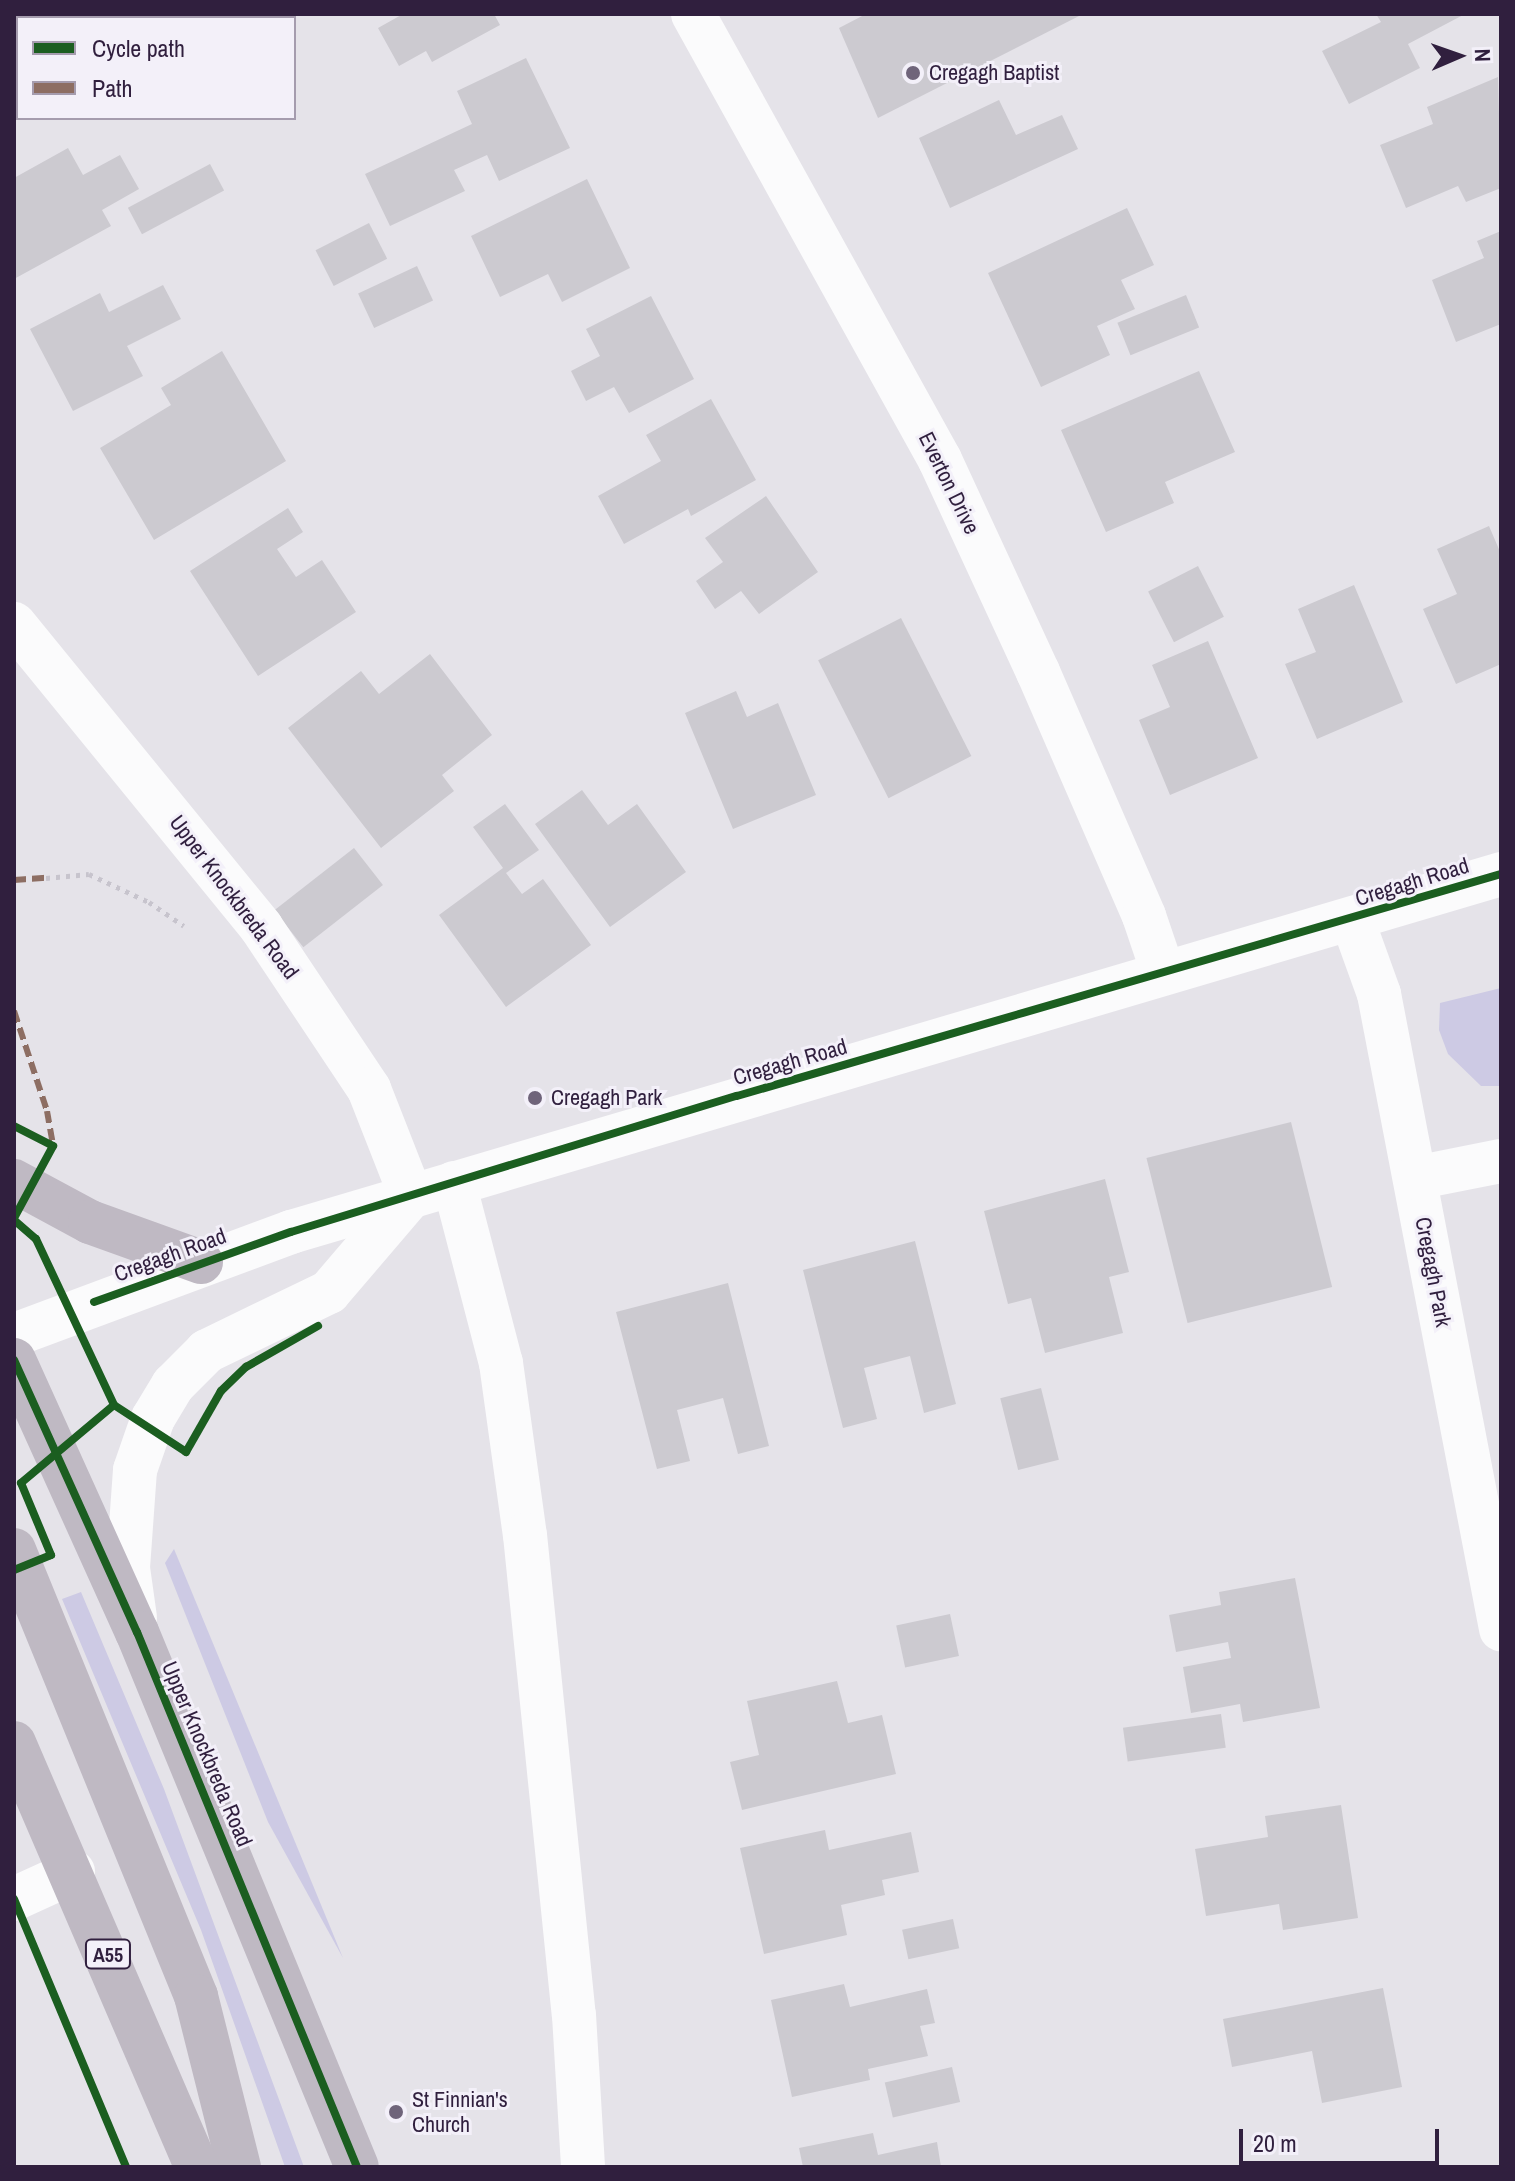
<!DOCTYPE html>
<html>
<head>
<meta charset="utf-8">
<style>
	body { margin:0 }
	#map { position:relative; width:1515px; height:2181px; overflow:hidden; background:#e5e3e9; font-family:"Archivo Narrow",sans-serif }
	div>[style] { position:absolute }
	.green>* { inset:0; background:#cdcae4 }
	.building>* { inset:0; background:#cccad0; transform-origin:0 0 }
	.path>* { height:5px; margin-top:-2.5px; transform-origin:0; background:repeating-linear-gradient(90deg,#c7c4cd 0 4px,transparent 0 10px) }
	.minor>* { height:44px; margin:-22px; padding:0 22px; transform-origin:22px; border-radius:22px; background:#fbfbfc }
	.highway>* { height:44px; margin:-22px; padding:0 22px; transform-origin:22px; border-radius:22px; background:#bfb9c3 }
	.quiet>* { height:6px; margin-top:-3px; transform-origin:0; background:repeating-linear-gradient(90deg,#8d6e63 0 12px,transparent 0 18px) }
	.cycleway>* { height:8px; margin:-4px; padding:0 4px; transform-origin:4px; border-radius:4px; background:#1b5e20 }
	.dots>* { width:22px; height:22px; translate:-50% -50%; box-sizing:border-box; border:4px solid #f3f0f9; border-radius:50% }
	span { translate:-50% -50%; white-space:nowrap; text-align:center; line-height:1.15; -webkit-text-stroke:6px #f3f0f9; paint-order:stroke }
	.shield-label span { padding:2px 6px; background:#f3f0f9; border:2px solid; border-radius:6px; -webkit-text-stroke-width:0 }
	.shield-label { font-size:20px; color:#301f3e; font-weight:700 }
	.poi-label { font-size:22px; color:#301f3e }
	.left { translate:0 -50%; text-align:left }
	.street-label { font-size:22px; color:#301f3e }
	.frame { position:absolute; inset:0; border:16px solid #301f3e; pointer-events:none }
	.legend { position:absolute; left:16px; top:16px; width:280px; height:104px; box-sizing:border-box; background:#f3f0f9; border:2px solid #a59cae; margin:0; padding:10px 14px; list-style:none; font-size:24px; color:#301f3e }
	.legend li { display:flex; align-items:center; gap:16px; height:40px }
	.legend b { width:40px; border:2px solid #a59cae }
	.north { position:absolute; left:1419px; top:16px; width:80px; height:80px; -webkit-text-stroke:6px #f3f0f9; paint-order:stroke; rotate:88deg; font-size:22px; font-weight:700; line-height:32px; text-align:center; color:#301f3e }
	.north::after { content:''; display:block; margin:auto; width:28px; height:36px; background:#301f3e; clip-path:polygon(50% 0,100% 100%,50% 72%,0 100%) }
	.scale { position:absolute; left:1239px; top:2129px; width:200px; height:36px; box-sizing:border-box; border:4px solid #301f3e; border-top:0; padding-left:10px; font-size:24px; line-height:28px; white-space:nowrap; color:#301f3e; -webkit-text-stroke:6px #f3f0f9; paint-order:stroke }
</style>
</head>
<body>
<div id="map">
	<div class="green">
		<div style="clip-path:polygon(1501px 988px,1501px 1086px,1481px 1086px,1448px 1054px,1439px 1030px,1440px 1003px)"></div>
		<div style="clip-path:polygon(174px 1549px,343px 1958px,268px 1822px,165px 1563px)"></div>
		<div style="clip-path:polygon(81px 1592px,164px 1789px,304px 2167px,285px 2167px,201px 1930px,62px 1599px)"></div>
	</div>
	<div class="building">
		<div style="clip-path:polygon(403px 14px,494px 14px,500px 25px,432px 62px,426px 51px,399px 66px,378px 28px)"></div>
		<div style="clip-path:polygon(866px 14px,1083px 14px,878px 118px,839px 28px)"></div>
		<div style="clip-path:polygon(1376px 14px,1465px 14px,1408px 44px,1420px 68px,1349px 104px,1322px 51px,1381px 22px)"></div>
		<div style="left:18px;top:21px;width:68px;height:4px;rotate:90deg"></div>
		<div style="clip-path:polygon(526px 58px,570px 148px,499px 181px,487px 155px,454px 170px,465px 191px,390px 226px,365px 174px,472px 124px,457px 91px)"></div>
		<div style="clip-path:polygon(1498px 77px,1501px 188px,1466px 202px,1458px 186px,1406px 208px,1380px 145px,1433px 124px,1427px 107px)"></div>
		<div style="clip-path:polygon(999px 100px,1016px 135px,1062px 115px,1078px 149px,950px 208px,919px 138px)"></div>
		<div style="clip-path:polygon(68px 148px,83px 175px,120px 155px,139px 189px,102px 210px,111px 226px,14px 279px,14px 178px)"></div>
		<div style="left:210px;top:164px;width:30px;height:93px;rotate:62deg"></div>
		<div style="clip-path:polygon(587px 179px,630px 268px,562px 302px,548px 274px,500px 297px,471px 236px)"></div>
		<div style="clip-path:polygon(1127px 208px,1154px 265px,1121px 280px,1135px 309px,1097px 326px,1110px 355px,1041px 387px,988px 273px)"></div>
		<div style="left:369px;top:223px;width:40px;height:60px;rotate:63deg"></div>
		<div style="clip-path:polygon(1501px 231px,1501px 324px,1456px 342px,1432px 280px,1484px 258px,1477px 241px)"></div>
		<div style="left:417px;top:266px;width:38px;height:65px;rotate:65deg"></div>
		<div style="clip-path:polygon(163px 285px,181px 319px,127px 346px,143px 376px,73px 411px,30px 329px,100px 293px,109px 312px)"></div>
		<div style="left:1186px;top:295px;width:35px;height:74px;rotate:68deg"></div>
		<div style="clip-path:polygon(651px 296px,694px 379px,629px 413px,614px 387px,586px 401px,571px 371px,600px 356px,586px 329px)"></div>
		<div style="clip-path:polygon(222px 351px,286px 461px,154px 540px,100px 448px,171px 405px,161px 388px)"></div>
		<div style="clip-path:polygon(1199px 371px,1235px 452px,1165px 482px,1174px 503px,1106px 532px,1061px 430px)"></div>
		<div style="clip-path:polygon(711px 399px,756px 480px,691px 516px,688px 509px,624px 544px,598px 496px,661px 461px,646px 435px)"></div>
		<div style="clip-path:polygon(766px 496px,818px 572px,759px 614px,741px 591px,715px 609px,696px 581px,723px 562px,705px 538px)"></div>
		<div style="clip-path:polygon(288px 508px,303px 532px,277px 549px,296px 577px,322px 560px,356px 612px,258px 676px,190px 571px)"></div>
		<div style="clip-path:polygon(1489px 526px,1501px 554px,1501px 664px,1456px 684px,1423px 609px,1457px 594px,1437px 549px)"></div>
		<div style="left:1198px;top:566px;width:57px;height:56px;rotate:63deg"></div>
		<div style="clip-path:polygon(1354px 585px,1403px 702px,1317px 739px,1285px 664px,1316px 652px,1298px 609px)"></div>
		<div style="left:901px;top:618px;width:155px;height:93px;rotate:63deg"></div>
		<div style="clip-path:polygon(1208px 641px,1258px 758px,1170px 795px,1139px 720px,1170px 707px,1152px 665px)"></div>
		<div style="clip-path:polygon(430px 654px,492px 735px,442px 775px,454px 791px,381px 848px,288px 728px,361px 671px,379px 694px)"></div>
		<div style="clip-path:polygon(736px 691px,747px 717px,778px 703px,816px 795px,733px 829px,685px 713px)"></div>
		<div style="clip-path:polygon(582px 790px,608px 825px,637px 804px,686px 872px,610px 927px,535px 824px)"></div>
		<div style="clip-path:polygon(505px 804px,539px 850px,506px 873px,522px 894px,543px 879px,591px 945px,506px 1007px,439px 915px,503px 868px,473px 827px)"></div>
		<div style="left:354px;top:848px;width:47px;height:101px;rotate:52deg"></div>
		<div style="left:1291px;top:1122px;width:170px;height:149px;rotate:76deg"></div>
		<div style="clip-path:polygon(1105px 1179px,1129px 1272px,1109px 1277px,1123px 1333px,1045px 1353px,1031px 1298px,1008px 1304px,984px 1211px)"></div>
		<div style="clip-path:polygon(915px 1241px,956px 1404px,924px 1413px,910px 1356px,864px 1368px,877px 1419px,843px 1428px,803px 1270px)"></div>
		<div style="clip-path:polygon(728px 1283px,769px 1446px,738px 1454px,723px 1398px,677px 1410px,690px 1461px,657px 1469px,616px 1312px)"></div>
		<div style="left:1041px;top:1388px;width:74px;height:42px;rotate:76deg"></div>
		<div style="clip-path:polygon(1295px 1578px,1320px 1708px,1243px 1722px,1240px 1704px,1191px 1713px,1183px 1667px,1231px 1658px,1228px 1642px,1176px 1652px,1169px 1615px,1221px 1605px,1219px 1592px)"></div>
		<div style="left:950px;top:1614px;width:43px;height:55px;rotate:78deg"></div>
		<div style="clip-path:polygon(837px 1681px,848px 1723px,882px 1715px,896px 1774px,742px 1810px,730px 1762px,759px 1755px,747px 1701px)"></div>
		<div style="left:1221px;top:1714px;width:34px;height:99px;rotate:82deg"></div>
		<div style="clip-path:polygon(1341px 1805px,1358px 1918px,1283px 1930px,1279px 1904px,1206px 1916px,1195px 1849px,1268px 1837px,1265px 1816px)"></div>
		<div style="clip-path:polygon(825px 1830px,829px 1850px,911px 1832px,919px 1872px,882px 1880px,885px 1895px,841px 1905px,847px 1935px,764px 1954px,740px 1848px)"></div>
		<div style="left:953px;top:1919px;width:30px;height:52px;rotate:78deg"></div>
		<div style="clip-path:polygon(844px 1984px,850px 2007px,927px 1989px,935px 2023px,920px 2026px,928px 2056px,868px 2069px,870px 2080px,792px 2097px,771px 2000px)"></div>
		<div style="clip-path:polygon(1383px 1988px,1402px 2087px,1322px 2103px,1312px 2051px,1232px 2067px,1223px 2019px)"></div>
		<div style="left:952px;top:2067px;width:36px;height:69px;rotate:77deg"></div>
		<div style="clip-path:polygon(873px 2133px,878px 2155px,937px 2142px,941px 2167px,803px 2167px,799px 2148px)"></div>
	</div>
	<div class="path">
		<div style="left:46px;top:878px;width:43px;rotate:-5.3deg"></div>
		<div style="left:89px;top:874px;width:66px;rotate:25deg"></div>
		<div style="left:149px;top:902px;width:42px;rotate:34.4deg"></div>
	</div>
	<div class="minor">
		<div style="left:693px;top:14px;width:510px;rotate:61.02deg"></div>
		<div style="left:940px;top:460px;width:234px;rotate:65.2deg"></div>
		<div style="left:1038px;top:672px;width:266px;rotate:66.5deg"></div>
		<div style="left:1144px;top:916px;width:59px;rotate:71.3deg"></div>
		<div style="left:14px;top:624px;width:391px;rotate:50.8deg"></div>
		<div style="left:261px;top:927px;width:195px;rotate:56.3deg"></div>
		<div style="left:369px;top:1089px;width:115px;rotate:68.6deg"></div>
		<div style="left:411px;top:1196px;width:126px;rotate:130.5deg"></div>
		<div style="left:329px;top:1292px;width:136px;rotate:154.2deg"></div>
		<div style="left:207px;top:1351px;width:48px;rotate:135deg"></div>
		<div style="left:173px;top:1385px;width:39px;rotate:121deg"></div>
		<div style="left:153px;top:1418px;width:55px;rotate:109.1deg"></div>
		<div style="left:135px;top:1470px;width:98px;rotate:94.1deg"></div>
		<div style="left:128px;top:1568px;width:50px;rotate:82deg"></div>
		<div style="left:1352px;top:919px;width:80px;rotate:70.2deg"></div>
		<div style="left:1379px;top:994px;width:647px;rotate:79.12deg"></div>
		<div style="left:1415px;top:1178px;width:88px;rotate:-11.2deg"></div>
		<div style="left:454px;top:1183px;width:186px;rotate:75.4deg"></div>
		<div style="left:501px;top:1363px;width:174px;rotate:82.1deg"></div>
		<div style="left:525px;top:1535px;width:482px;rotate:84.2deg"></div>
		<div style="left:574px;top:2015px;width:152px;rotate:86.6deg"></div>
		<div style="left:14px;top:1335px;width:296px;rotate:-20.4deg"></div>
		<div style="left:291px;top:1232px;width:1262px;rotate:-16.48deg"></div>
		<div style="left:14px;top:1899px;width:65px;rotate:-24.6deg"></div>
	</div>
	<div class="highway">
		<div style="left:14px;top:1181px;width:86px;rotate:28.3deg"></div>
		<div style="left:90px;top:1222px;width:118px;rotate:19.8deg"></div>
		<div style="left:14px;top:1360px;width:299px;rotate:65.7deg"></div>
		<div style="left:137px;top:1632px;width:578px;rotate:67.65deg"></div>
		<div style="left:14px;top:1550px;width:482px;rotate:67.8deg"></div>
		<div style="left:196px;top:1996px;width:176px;rotate:75.9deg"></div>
		<div style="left:14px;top:1743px;width:462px;rotate:66.7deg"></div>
	</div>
	<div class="quiet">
		<div style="left:14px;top:880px;width:32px;rotate:-4deg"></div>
		<div style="left:14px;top:1011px;width:105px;rotate:71.7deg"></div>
		<div style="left:47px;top:1111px;width:36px;rotate:80deg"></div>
	</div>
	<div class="cycleway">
		<div style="left:14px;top:1126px;width:44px;rotate:27.1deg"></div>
		<div style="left:53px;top:1146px;width:82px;rotate:118.4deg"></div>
		<div style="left:14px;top:1220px;width:29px;rotate:41deg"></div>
		<div style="left:36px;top:1239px;width:183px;rotate:64.8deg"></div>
		<div style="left:114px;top:1405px;width:86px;rotate:33.1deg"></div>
		<div style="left:186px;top:1452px;width:70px;rotate:-60.2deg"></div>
		<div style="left:221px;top:1391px;width:35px;rotate:-44deg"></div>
		<div style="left:246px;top:1367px;width:83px;rotate:-29.7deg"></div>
		<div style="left:94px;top:1302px;width:209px;rotate:-19.6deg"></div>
		<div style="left:291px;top:1232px;width:466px;rotate:-17deg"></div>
		<div style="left:737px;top:1096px;width:796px;rotate:-16.2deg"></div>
		<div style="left:14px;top:1360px;width:299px;rotate:65.7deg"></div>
		<div style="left:137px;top:1632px;width:578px;rotate:67.65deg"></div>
		<div style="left:14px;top:1570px;width:40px;rotate:-22deg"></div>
		<div style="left:51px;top:1555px;width:78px;rotate:-112.6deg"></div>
		<div style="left:21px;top:1483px;width:121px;rotate:-40deg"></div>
		<div style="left:14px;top:1899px;width:290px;rotate:67.3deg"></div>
	</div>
	<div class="dots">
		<div style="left:913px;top:73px;background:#6f647a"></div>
		<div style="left:535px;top:1098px;background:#6f647a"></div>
		<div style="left:396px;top:2112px;background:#6f647a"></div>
	</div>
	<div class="shield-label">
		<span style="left:108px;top:1954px">A55</span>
	</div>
	<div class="poi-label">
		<span class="left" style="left:929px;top:73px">Cregagh Baptist</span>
		<span class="left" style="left:551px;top:1098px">Cregagh Park</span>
		<span class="left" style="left:412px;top:2112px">St Finnian's<br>Church</span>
	</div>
	<div class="street-label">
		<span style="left:949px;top:483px;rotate:64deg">Everton Drive</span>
		<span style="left:1412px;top:882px;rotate:-17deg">Cregagh Road</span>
		<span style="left:234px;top:897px;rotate:53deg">Upper Knockbreda Road</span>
		<span style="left:790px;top:1062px;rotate:-16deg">Cregagh Road</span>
		<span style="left:170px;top:1255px;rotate:-20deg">Cregagh Road</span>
		<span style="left:1433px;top:1272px;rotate:79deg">Cregagh Park</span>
		<span style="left:207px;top:1754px;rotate:67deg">Upper Knockbreda Road</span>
	</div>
	<div class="frame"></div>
	<ul class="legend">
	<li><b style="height:10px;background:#1b5e20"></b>Cycle path</li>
	<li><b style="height:10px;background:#8d6e63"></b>Path</li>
	</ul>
	<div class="north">N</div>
	<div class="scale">20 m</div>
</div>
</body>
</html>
